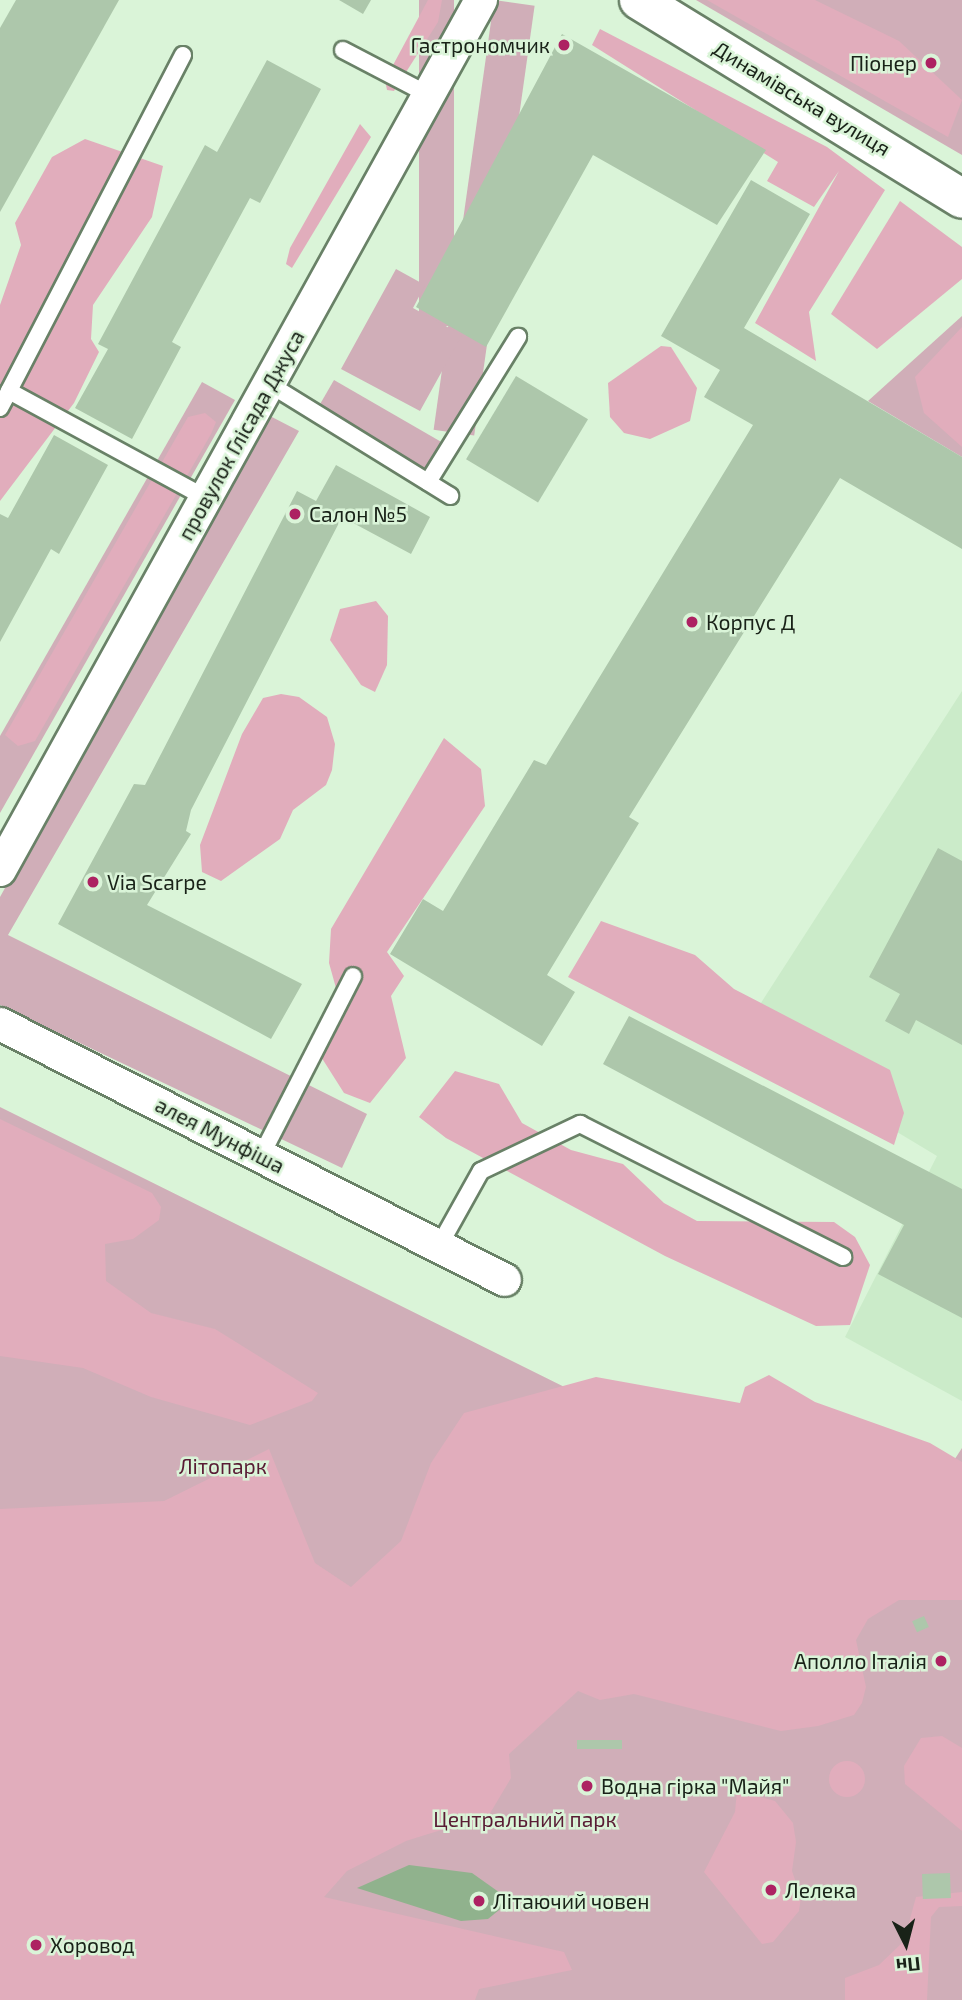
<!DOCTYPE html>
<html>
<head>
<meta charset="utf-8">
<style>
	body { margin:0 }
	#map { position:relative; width:962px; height:2000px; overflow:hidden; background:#daf4d8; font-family:"Exo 2",sans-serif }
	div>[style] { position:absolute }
	.built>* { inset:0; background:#cbebc9 }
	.green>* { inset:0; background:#d0aeb8; transform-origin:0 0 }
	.forest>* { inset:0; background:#e1adbc }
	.round { border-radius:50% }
	.water>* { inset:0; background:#90b28d }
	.building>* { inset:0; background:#adc7ab; transform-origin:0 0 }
	.roads { filter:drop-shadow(2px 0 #698167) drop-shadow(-2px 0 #698167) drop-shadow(0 2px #698167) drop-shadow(0 -2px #698167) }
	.service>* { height:16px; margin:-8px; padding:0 8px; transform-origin:8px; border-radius:8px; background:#fff }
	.minor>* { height:32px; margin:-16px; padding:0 16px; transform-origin:16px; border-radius:16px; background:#fff }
	.tertiary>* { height:38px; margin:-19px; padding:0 19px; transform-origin:19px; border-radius:19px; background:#fff }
	.dots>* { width:19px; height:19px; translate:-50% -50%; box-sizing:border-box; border:4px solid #daf4d8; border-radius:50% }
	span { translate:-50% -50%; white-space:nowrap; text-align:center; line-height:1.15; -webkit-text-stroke:5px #daf4d8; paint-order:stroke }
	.poi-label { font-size:21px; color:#192218 }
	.right { translate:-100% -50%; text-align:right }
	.left { translate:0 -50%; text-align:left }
	.street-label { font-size:21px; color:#192218 }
	.park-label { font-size:21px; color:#591c34 }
	.north { position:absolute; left:871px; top:1909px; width:70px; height:70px; -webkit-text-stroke:5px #daf4d8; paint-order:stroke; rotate:174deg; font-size:19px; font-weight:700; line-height:28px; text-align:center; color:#192218 }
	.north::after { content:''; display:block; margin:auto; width:24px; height:32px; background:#192218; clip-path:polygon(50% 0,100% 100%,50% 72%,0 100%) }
</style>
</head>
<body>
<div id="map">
	<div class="built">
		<div style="clip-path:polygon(962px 691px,962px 1401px,845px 1337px,937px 1156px,739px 1037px)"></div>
	</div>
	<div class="green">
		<div style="left:419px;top:0;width:35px;height:326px"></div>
		<div style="left:494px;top:0;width:41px;height:434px;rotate:8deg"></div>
		<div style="clip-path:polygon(696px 0,962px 0,962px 155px)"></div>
		<div style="clip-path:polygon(396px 269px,425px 285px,413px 308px,462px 335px,420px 411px,341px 369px)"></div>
		<div style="clip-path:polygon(962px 316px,962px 457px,868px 401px)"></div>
		<div style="left:334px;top:380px;width:125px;height:33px;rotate:30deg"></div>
		<div style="clip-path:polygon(202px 382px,235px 400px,0 813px,0 736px)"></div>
		<div style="clip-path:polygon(268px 415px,299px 431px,8px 935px,367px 1114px,342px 1168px,0 1005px,0 897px)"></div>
		<div style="clip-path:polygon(0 1107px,895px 1551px,962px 1448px,962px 2000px,0 2000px)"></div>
	</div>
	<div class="forest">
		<div style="clip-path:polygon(428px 0,442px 0,438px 22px,394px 91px,387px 90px,385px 80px)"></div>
		<div style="clip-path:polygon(707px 0,815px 0,899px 41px,962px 100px,948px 137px)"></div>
		<div style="clip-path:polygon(600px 29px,827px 147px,885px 190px,809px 312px,816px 361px,755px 323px,839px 171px,814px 207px,767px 181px,778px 162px,592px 45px)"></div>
		<div style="clip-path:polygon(360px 124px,371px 137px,292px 268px,286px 264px,290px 248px)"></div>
		<div style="clip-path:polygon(85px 139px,163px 166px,152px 217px,93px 305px,91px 339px,99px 352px,74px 403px,0 501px,0 305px,21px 245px,15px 223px,52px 157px)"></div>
		<div style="clip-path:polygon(900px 201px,962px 247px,962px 279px,877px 349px,831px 314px)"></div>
		<div style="clip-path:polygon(962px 327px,962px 447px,924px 413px,915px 377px)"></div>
		<div style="clip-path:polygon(661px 346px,671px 347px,697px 388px,690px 421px,650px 439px,624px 433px,610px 417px,608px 383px)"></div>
		<div style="clip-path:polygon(205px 413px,216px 422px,211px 434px,35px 741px,18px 746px,5px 735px,188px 417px)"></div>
		<div style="clip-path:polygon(376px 601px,388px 616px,387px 665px,375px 692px,361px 685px,330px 640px,340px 609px)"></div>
		<div style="clip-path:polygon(281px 694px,299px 697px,327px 717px,335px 744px,332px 770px,326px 785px,293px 810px,280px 839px,221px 881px,202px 872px,200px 845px,242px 734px,263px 698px)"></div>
		<div style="clip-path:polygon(444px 738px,481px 769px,485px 806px,387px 952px,404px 976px,391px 996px,406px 1058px,370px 1103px,344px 1093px,318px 1052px,341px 1006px,329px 963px,331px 929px)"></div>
		<div style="clip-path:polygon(601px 921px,695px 955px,734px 989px,890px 1070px,904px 1113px,894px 1145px,568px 977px)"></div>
		<div style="clip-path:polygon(455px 1071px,499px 1084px,522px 1123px,571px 1150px,623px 1164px,664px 1203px,697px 1221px,834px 1222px,855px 1237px,870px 1265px,850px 1325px,816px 1326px,665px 1256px,446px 1138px,419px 1117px)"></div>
		<div style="clip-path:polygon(0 1119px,152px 1193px,161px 1207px,159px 1220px,133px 1239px,105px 1244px,106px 1281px,151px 1313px,215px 1329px,318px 1393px,312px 1401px,250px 1425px,151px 1397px,83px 1368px,0 1356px)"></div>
		<div style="clip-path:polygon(769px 1375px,815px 1402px,930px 1443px,962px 1462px,962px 1600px,899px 1600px,868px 1619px,856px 1640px,866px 1687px,862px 1703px,854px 1715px,818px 1726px,781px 1731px,634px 1694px,600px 1700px,578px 1691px,509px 1754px,511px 1778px,489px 1815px,406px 1841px,347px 1871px,324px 1897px,564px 1952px,572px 1970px,479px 1989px,475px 2000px,0 2000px,0 1509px,164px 1501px,269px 1449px,315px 1563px,351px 1587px,401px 1541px,431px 1463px,464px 1413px,596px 1377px,740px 1403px,745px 1387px)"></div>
		<div style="clip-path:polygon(942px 1736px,962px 1748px,962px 1831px,905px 1784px,904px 1766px,921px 1738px)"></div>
		<div class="round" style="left:829px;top:1761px;width:36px;height:36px"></div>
		<div style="clip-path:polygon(737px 1791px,775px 1801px,793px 1823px,796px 1842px,792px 1871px,801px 1897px,799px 1911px,773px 1942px,762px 1944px,704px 1872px,735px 1812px)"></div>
		<div style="clip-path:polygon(962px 1892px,962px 1906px,939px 1907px,931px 1917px,927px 2000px,845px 2000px,845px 1978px,879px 1965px,904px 1941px,916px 1897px)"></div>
	</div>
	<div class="water">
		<div style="clip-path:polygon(409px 1865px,472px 1873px,503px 1895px,504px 1906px,488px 1919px,461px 1921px,357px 1888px)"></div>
	</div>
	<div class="building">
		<div style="clip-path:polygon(16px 0,119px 0,0 212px,0 28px)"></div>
		<div style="clip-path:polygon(339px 0,371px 0,363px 14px)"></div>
		<div style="clip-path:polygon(562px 34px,766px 150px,717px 225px,593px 155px,486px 347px,416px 307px)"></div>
		<div style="clip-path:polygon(267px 60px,321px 89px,260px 203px,250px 198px,172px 342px,181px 347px,132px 439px,75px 408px,108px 349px,98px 344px,205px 145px,217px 152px)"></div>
		<div style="clip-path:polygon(751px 180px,810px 214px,744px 328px,962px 457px,962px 549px,840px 478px,629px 817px,639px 823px,547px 975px,575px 992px,542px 1046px,390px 954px,423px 899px,443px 911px,534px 760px,546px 765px,753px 425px,704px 397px,720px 370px,661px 336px)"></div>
		<div style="left:516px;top:376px;width:84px;height:97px;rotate:31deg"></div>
		<div style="clip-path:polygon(54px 435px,108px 465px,59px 554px,51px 549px,0 642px,0 514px,8px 518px)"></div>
		<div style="clip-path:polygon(336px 465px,430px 517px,411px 554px,342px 517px,191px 810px,186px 831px,191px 834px,147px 905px,302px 984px,271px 1039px,58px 924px,134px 784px,145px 785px,297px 491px,316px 501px)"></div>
		<div style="clip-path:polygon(938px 848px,962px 861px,962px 1045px,916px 1020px,909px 1034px,885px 1021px,900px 994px,869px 977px)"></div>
		<div style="clip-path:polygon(629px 1016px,962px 1189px,962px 1318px,878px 1274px,904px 1225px,603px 1064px)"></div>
		<div style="left:924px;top:1616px;width:12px;height:13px;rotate:66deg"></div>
		<div style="left:622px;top:1740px;width:9px;height:45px;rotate:90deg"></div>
		<div style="left:950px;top:1873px;width:25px;height:28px;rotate:88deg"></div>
	</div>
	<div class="roads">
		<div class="service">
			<div style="left:343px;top:50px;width:97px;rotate:27.6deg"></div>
			<div style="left:183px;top:55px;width:378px;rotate:117.4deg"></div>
			<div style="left:9px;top:391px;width:224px;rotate:28.5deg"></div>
			<div style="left:269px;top:384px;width:213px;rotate:31.7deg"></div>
			<div style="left:0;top:408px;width:19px;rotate:-62deg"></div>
			<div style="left:428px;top:482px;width:171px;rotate:-58.2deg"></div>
			<div style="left:261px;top:1156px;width:202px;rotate:-62.9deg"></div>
			<div style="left:439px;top:1246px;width:86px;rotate:-60.8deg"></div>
			<div style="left:481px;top:1171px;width:110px;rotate:-25.4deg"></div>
			<div style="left:580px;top:1124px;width:295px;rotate:26.8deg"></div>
		</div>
		<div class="minor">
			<div style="left:0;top:870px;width:994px;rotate:-61.06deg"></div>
			<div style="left:0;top:1024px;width:566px;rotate:26.88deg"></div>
		</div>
		<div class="tertiary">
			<div style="left:639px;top:0;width:379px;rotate:31.6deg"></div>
		</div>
	</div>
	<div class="dots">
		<div style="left:564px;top:45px;background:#ad2262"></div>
		<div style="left:931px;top:63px;background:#ad2262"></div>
		<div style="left:295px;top:514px;background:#ad2262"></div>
		<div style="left:692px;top:622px;background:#ad2262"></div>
		<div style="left:93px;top:882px;background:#ad2262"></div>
		<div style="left:941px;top:1661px;background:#ad2262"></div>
		<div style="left:587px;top:1786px;background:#ad2262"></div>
		<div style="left:771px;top:1890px;background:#ad2262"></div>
		<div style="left:479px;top:1901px;background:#ad2262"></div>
		<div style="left:36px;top:1945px;background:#ad2262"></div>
	</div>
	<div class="poi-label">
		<span class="right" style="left:550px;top:45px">Гастрономчик</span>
		<span class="right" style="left:917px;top:63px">Піонер</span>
		<span class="left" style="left:309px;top:514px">Салон №5</span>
		<span class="left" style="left:706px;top:622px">Корпус Д</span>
		<span class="left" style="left:107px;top:882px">Via Scarpe</span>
		<span class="right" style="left:927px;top:1661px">Аполло Італія</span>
		<span class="left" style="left:601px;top:1786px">Водна гірка "Майя"</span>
		<span class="left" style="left:785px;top:1890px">Лелека</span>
		<span class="left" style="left:493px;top:1901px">Літаючий човен</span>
		<span class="left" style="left:50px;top:1945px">Хоровод</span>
	</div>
	<div class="street-label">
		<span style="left:802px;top:98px;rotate:31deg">Динамівська вулиця</span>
		<span style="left:241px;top:435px;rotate:-61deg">провулок Глісада Джуса</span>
		<span style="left:220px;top:1135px;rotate:27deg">алея Мунфіша</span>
	</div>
	<div class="park-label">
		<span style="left:223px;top:1466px">Літопарк</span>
		<span style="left:525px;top:1819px">Центральний парк</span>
	</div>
	<div class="north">Пн</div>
</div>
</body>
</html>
